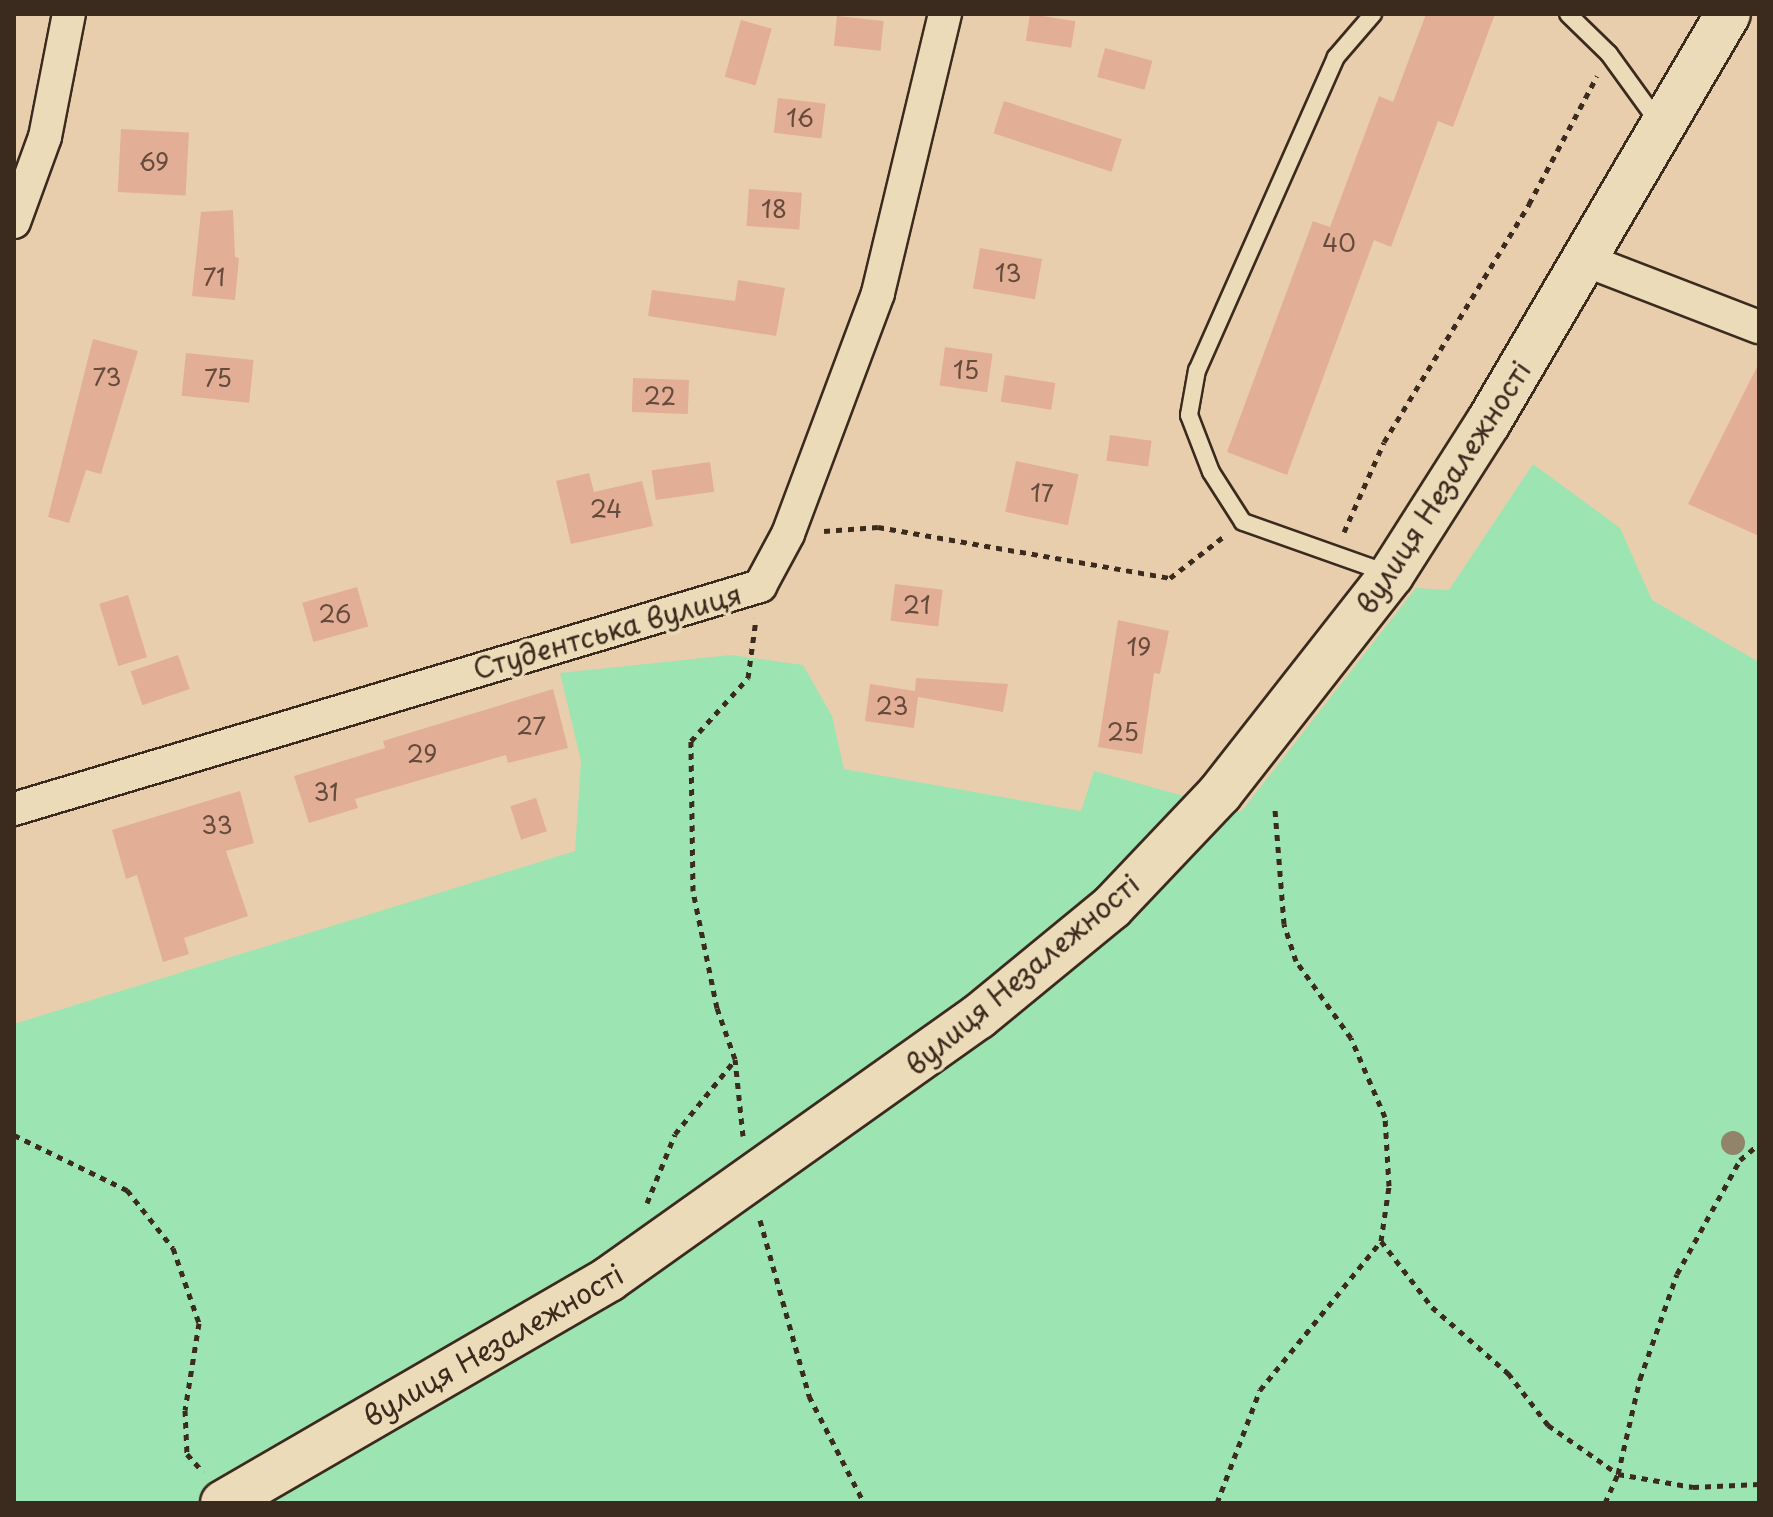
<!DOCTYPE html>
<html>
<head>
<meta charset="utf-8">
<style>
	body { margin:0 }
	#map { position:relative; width:1773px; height:1517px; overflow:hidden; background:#e9ceae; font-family:"Playpen Sans",sans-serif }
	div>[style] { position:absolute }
	.green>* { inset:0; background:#9ce4b2 }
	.building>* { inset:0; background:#e2ae96; transform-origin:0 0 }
	.path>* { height:5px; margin-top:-2.5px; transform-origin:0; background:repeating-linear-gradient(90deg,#3b2a1e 0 6px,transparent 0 12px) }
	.roads { filter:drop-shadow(2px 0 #3b2a1e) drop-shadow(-2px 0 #3b2a1e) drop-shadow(0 2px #3b2a1e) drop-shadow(0 -2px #3b2a1e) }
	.service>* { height:16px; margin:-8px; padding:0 8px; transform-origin:8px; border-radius:8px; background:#ecdbb8 }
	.minor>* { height:32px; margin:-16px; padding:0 16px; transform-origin:16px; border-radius:16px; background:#ecdbb8 }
	.secondary>* { height:44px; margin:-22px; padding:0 22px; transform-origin:22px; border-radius:22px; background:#ecdbb8 }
	.trees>* { width:24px; height:24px; margin:-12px; border-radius:50%; background:#92836b }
	span { translate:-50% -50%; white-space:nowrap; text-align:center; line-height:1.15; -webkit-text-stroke:7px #ecdbb8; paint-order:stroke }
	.number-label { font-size:24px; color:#654b3c }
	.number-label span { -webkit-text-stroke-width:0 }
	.street-label { font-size:28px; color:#3b2a1e }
	.frame { position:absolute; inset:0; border:16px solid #3b2a1e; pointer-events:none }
</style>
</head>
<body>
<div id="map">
	<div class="green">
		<div style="clip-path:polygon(1533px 464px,1620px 528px,1652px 600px,1759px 662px,1759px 1503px,14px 1503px,14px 1024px,575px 851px,581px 761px,560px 673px,731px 655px,803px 665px,832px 716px,844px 769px,1081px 811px,1094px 771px,1241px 812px,1416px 588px,1449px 590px)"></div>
	</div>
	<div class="building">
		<div style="left:1030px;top:14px;width:46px;height:27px;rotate:9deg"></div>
		<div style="clip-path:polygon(1426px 14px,1495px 14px,1453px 127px,1438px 121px,1391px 247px,1374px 240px,1287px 475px,1227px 452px,1313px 221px,1330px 227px,1379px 96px,1393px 102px)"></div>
		<div style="left:837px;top:16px;width:47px;height:30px;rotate:6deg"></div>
		<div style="left:741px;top:20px;width:32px;height:59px;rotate:16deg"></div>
		<div style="left:1105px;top:48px;width:49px;height:30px;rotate:15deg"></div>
		<div style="left:778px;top:98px;width:48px;height:35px;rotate:7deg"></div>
		<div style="left:1004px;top:101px;width:124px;height:34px;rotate:18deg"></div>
		<div style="left:121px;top:129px;width:68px;height:63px;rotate:3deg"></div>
		<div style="left:749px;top:189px;width:53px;height:37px;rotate:4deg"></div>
		<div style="clip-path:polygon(233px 210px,235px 257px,239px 258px,235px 300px,192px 296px,201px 212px)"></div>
		<div style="left:980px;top:248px;width:63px;height:41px;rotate:10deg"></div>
		<div style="clip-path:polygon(738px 280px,785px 288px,776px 336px,648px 316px,652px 290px,735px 301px)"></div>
		<div style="clip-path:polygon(93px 339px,138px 351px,101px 474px,86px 470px,69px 523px,48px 517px)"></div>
		<div style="left:945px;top:347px;width:48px;height:39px;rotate:8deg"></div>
		<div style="left:186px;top:353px;width:68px;height:43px;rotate:6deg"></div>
		<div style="clip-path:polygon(1759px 363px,1759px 536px,1688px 504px)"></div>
		<div style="left:1005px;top:375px;width:51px;height:27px;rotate:9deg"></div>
		<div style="left:633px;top:378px;width:56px;height:34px;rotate:2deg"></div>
		<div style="left:1110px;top:435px;width:42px;height:26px;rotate:8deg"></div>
		<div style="left:1016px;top:461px;width:64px;height:52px;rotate:12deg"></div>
		<div style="left:710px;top:462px;width:30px;height:59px;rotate:82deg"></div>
		<div style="clip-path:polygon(589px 473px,594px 492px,642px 481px,653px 526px,571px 544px,556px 481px)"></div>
		<div style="left:895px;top:584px;width:48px;height:37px;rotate:7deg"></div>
		<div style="left:357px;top:587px;width:41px;height:57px;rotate:74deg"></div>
		<div style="left:128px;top:595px;width:65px;height:30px;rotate:73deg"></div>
		<div style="clip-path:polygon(1118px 620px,1169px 631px,1160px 674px,1154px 673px,1142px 754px,1098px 747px)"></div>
		<div style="left:178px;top:655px;width:36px;height:50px;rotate:71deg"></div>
		<div style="clip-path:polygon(916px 678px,1008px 684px,1003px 712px,918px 697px,914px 728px,865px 721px,870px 684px,915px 691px)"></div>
		<div style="clip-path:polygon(553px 689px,568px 748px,508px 763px,506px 755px,355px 799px,358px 808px,309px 823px,294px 776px,385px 748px,383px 741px)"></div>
		<div style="clip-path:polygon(240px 791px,254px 843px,226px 851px,248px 916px,184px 938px,189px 954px,163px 962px,137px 875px,126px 879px,112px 830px)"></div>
		<div style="left:536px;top:798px;width:35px;height:27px;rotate:72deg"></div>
	</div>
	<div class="path">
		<div style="left:824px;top:531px;width:54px;rotate:-4.2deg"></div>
		<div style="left:878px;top:527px;width:296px;rotate:9.9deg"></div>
		<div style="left:1170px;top:578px;width:67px;rotate:-37.7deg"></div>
		<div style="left:1344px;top:532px;width:98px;rotate:-66deg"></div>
		<div style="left:1384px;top:442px;width:279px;rotate:-58.6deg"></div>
		<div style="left:1529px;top:204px;width:145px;rotate:-62deg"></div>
		<div style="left:14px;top:1135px;width:126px;rotate:26deg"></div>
		<div style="left:127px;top:1190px;width:74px;rotate:51.6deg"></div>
		<div style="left:173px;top:1248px;width:79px;rotate:70.9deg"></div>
		<div style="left:199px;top:1323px;width:88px;rotate:99.1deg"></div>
		<div style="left:185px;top:1410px;width:44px;rotate:87.4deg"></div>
		<div style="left:187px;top:1454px;width:24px;rotate:48deg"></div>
		<div style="left:743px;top:1136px;width:77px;rotate:-95.9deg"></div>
		<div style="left:735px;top:1059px;width:54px;rotate:-109.4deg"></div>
		<div style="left:717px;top:1008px;width:119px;rotate:-101.6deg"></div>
		<div style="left:693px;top:891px;width:150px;rotate:-90.8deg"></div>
		<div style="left:691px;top:741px;width:85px;rotate:-47.9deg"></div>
		<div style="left:748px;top:678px;width:60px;rotate:-82.3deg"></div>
		<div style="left:647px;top:1203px;width:74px;rotate:-67.9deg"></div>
		<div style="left:675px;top:1134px;width:95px;rotate:-51deg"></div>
		<div style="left:760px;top:1220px;width:183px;rotate:74.4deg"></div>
		<div style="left:809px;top:1396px;width:120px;rotate:62.8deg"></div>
		<div style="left:1381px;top:1241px;width:83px;rotate:52.3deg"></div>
		<div style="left:1432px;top:1307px;width:101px;rotate:41deg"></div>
		<div style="left:1508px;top:1373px;width:66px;rotate:52.4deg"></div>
		<div style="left:1548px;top:1425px;width:85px;rotate:35deg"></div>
		<div style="left:1618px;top:1474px;width:76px;rotate:9.8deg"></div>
		<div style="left:1693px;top:1487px;width:66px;rotate:-2.6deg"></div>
		<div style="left:1217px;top:1503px;width:121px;rotate:-69.2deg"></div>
		<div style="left:1260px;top:1390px;width:192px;rotate:-50.9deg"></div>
		<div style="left:1381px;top:1241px;width:56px;rotate:-81.7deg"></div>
		<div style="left:1389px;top:1186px;width:69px;rotate:-93.3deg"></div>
		<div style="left:1385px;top:1117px;width:86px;rotate:-113.3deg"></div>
		<div style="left:1351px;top:1038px;width:95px;rotate:-125.5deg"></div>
		<div style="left:1296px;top:961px;width:39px;rotate:-108deg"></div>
		<div style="left:1284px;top:924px;width:114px;rotate:-94.5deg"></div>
		<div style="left:1605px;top:1503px;width:32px;rotate:-66deg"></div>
		<div style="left:1618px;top:1474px;width:98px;rotate:-77deg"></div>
		<div style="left:1640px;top:1379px;width:111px;rotate:-70.6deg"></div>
		<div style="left:1677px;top:1274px;width:130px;rotate:-61.1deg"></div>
		<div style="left:1740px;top:1160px;width:25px;rotate:-40deg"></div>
	</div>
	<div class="roads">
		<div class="service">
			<div style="left:1373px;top:14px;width:57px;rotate:130.7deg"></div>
			<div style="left:1336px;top:57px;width:342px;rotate:113.9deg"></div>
			<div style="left:1197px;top:370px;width:46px;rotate:100.1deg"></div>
			<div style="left:1189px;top:415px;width:61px;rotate:68.9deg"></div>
			<div style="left:1211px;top:472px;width:59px;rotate:57.4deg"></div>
			<div style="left:1243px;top:522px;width:156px;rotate:19.5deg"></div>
			<div style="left:1568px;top:14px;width:57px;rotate:44.3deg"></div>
			<div style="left:1609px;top:54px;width:85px;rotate:54.1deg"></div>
		</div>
		<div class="minor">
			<div style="left:14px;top:222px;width:90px;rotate:-70deg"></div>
			<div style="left:45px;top:137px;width:125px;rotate:-79deg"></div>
			<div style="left:1585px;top:260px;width:186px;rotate:21.1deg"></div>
			<div style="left:14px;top:809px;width:779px;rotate:-16.64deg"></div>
			<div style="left:760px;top:586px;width:59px;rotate:-61.7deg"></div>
			<div style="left:788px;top:534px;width:257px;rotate:-69.5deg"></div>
			<div style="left:878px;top:293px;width:287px;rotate:-76.5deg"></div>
		</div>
		<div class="secondary">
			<div style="left:223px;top:1503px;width:446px;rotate:-30.1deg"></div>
			<div style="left:609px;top:1279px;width:453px;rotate:-35.4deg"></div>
			<div style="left:978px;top:1017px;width:173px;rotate:-39.4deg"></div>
			<div style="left:1112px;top:907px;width:157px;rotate:-46.5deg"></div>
			<div style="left:1220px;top:793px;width:277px;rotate:-51.9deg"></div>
			<div style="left:1391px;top:575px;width:180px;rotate:-57.5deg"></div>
			<div style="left:1488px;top:423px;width:474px;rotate:-59.6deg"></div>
		</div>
	</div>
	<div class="trees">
		<div style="left:1733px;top:1143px"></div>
	</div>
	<div class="number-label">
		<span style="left:800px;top:118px">16</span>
		<span style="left:154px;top:162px">69</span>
		<span style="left:774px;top:209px">18</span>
		<span style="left:1339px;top:243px">40</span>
		<span style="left:1008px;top:273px">13</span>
		<span style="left:214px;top:277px">71</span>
		<span style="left:966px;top:370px">15</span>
		<span style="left:107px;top:377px">73</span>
		<span style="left:218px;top:378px">75</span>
		<span style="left:660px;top:396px">22</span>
		<span style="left:1042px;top:493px">17</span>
		<span style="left:606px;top:509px">24</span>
		<span style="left:917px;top:605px">21</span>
		<span style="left:335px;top:614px">26</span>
		<span style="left:1139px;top:647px">19</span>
		<span style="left:892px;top:706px">23</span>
		<span style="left:531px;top:726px">27</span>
		<span style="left:1123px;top:732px">25</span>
		<span style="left:422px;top:754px">29</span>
		<span style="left:326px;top:792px">31</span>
		<span style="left:217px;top:825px">33</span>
	</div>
	<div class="street-label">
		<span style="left:1443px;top:487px;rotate:-57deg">вулиця Незалежності</span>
		<span style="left:607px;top:631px;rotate:-16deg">Студентська вулиця</span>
		<span style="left:1022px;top:974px;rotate:-40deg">вулиця Незалежності</span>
		<span style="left:493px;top:1345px;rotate:-30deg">вулиця Незалежності</span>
	</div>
	<div class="frame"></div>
</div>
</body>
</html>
